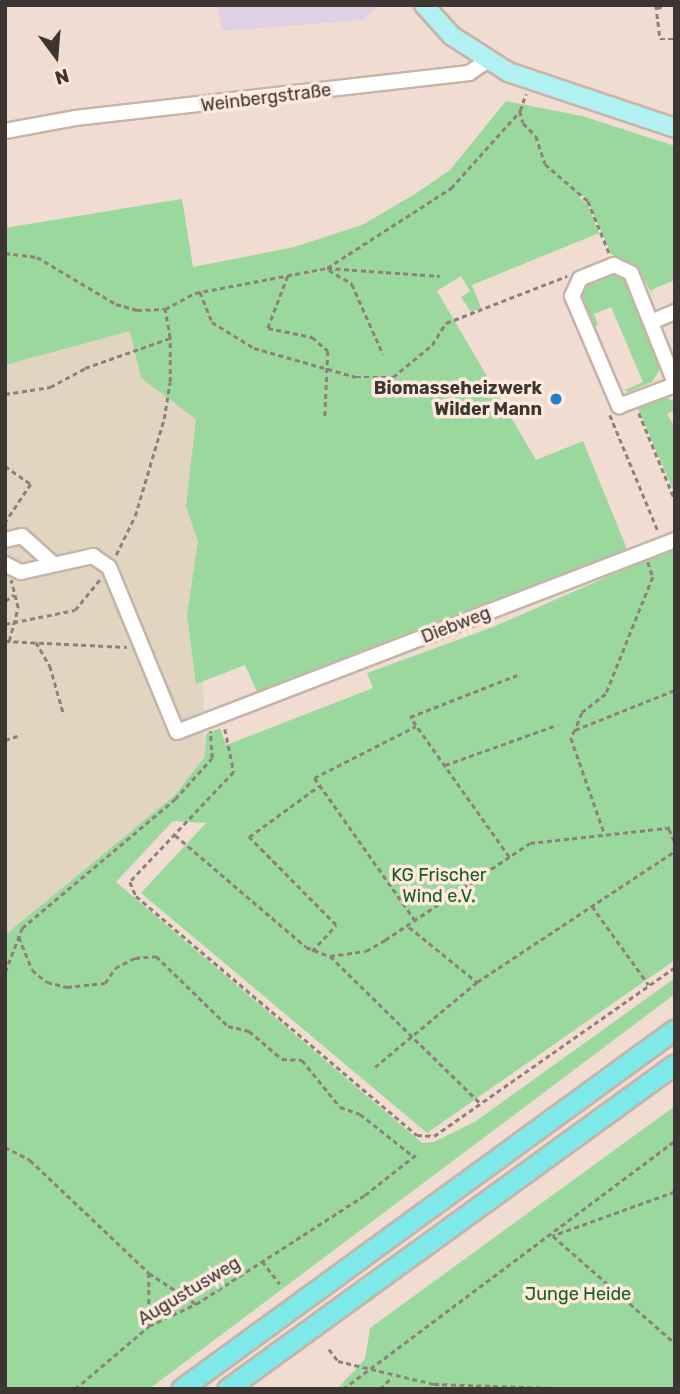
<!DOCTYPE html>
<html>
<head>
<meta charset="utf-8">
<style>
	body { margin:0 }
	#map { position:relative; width:680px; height:1394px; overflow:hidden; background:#f0dcd1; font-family:Rubik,sans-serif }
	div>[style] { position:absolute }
	.commercial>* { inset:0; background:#ded1e5 }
	.education>* { inset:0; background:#e1d5c1 }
	.green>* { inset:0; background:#9bd89e }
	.path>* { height:2.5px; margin-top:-1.25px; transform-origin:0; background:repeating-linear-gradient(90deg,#8e817a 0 5px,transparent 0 8.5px) }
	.roads { filter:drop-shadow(2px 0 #c6b4a9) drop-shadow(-2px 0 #c6b4a9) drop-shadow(0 2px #c6b4a9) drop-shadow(0 -2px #c6b4a9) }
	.minor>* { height:14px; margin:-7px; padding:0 7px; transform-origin:7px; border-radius:7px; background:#fff }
	.major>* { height:18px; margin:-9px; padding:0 9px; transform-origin:9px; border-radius:9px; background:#b2f1f1 }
	.highway>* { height:19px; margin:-9.5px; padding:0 9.5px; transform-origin:9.5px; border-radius:9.5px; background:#7fe8e8 }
	.dots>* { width:19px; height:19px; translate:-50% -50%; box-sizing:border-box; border:4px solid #fde9de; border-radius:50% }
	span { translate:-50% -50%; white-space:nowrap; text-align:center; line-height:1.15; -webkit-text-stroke:7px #fde9de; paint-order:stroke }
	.street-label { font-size:18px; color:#3c3531 }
	.poi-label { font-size:18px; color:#3c3531; font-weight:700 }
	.right { translate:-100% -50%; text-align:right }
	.park-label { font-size:18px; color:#145f21 }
	.frame { position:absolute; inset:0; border:7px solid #3c3531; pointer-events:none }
	.north { position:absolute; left:21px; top:21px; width:70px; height:70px; -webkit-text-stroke:5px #fde9de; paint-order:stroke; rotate:164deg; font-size:19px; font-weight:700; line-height:28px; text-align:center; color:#3c3531 }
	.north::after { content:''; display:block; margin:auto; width:24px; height:32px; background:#3c3531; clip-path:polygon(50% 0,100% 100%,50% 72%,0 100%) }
</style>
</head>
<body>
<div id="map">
	<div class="commercial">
		<div style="clip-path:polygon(217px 5px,380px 5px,363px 20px,223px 31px)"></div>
	</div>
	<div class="education">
		<div style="clip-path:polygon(182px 199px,193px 267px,205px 756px,175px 795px,5px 935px,5px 228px)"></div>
	</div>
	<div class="green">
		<div style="clip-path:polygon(506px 101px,582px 116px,675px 146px,675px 280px,651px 290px,654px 297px,635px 264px,612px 255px,585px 196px,579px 197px,588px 205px,599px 233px,472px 285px,481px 308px,471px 312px,461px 297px,470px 291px,461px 276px,437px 291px,536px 460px,583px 441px,627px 549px,257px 692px,245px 665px,196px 684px,187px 615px,198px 541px,186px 506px,196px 419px,141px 378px,130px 331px,5px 365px,5px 228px,182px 199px,193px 267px,294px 247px,362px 225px,415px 194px,450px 170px)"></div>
		<div style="clip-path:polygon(613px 274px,625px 281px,661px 368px,652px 382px,628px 392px,618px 385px,625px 390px,643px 382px,611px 307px,594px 314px,598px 325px,594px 327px,581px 296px,585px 286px)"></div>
		<div style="clip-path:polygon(664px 396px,675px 402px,675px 410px,667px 414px,675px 427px,675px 494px,637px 406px)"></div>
		<div style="clip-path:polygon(675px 547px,675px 960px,427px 1133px,141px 893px,206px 823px,173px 821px,116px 882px,422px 1143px,434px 1142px,476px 1121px,675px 978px,675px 994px,149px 1389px,5px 1389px,5px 935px,175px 795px,205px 756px,206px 734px,220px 728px,226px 745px,373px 688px,367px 673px,493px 627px)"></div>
		<div style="clip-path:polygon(675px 1106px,675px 1389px,337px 1389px,365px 1359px,370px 1328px)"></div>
	</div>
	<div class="path">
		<div style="left:656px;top:5px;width:34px;rotate:83deg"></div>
		<div style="left:660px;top:39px;width:15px"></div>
		<div style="left:657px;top:8px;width:10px;rotate:-17deg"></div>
		<div style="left:520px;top:111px;width:12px;rotate:76deg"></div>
		<div style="left:523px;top:123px;width:18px;rotate:45deg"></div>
		<div style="left:536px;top:136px;width:29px;rotate:72deg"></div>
		<div style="left:545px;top:164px;width:57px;rotate:40.7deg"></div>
		<div style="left:588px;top:201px;width:58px;rotate:67.8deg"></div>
		<div style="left:5px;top:253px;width:32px;rotate:7deg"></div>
		<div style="left:37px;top:257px;width:92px;rotate:30.7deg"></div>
		<div style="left:116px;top:304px;width:22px;rotate:16deg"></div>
		<div style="left:137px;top:310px;width:28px;rotate:-2deg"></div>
		<div style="left:165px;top:309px;width:34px;rotate:-28deg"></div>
		<div style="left:195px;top:293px;width:134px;rotate:-10.7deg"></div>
		<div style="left:327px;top:268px;width:148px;rotate:-32.8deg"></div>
		<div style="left:451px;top:188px;width:103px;rotate:-48.1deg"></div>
		<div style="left:520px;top:111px;width:18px;rotate:-71deg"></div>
		<div style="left:327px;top:268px;width:113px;rotate:4deg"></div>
		<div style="left:329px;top:270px;width:27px;rotate:31deg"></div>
		<div style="left:352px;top:284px;width:77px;rotate:66.1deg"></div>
		<div style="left:288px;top:276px;width:56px;rotate:111deg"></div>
		<div style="left:268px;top:328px;width:45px;rotate:11.6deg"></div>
		<div style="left:312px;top:337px;width:21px;rotate:41deg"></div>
		<div style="left:328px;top:351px;width:66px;rotate:92.6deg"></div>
		<div style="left:200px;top:292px;width:32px;rotate:68deg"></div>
		<div style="left:212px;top:322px;width:49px;rotate:31.8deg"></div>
		<div style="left:254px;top:348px;width:106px;rotate:15.9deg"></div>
		<div style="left:356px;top:377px;width:37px"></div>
		<div style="left:393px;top:377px;width:50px;rotate:-39.4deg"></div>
		<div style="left:432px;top:345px;width:26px;rotate:-58deg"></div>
		<div style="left:446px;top:323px;width:130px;rotate:-21.2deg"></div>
		<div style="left:5px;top:394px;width:46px;rotate:-8.8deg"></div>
		<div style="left:50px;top:387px;width:40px;rotate:-28deg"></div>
		<div style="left:85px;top:368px;width:90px;rotate:-19.4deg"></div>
		<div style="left:639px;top:413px;width:94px;rotate:67.5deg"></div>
		<div style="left:610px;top:415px;width:126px;rotate:67.5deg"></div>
		<div style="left:5px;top:466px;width:32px;rotate:35deg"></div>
		<div style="left:31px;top:484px;width:47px;rotate:123.7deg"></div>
		<div style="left:116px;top:555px;width:43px;rotate:-64deg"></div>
		<div style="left:135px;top:516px;width:101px;rotate:-73.4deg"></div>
		<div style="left:164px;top:419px;width:37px;rotate:-81deg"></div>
		<div style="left:170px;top:382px;width:44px;rotate:-90deg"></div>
		<div style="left:170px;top:338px;width:29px;rotate:-100deg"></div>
		<div style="left:648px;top:562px;width:16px;rotate:72deg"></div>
		<div style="left:653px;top:577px;width:126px;rotate:111.9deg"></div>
		<div style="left:606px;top:694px;width:31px;rotate:142deg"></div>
		<div style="left:582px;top:713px;width:18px;rotate:112deg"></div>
		<div style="left:575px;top:730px;width:108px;rotate:-21.8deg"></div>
		<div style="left:5px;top:601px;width:11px;rotate:-34deg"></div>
		<div style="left:5px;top:624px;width:71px;rotate:-11.3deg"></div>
		<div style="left:75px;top:610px;width:41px;rotate:-50.9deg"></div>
		<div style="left:5px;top:641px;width:122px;rotate:2.8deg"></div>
		<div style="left:9px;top:641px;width:34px;rotate:-75deg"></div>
		<div style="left:18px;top:608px;width:29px;rotate:-104deg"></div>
		<div style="left:36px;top:642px;width:28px;rotate:60deg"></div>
		<div style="left:50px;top:666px;width:51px;rotate:74.1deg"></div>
		<div style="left:225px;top:729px;width:44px;rotate:78.2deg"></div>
		<div style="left:234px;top:772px;width:151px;rotate:133.4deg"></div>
		<div style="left:130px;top:882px;width:15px;rotate:67deg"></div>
		<div style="left:136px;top:896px;width:369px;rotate:40.4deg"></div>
		<div style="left:417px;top:1135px;width:17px;rotate:3deg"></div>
		<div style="left:434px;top:1136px;width:294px;rotate:-35deg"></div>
		<div style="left:575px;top:730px;width:9px;rotate:117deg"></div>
		<div style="left:571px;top:738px;width:100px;rotate:70.7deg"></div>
		<div style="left:5px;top:740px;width:13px;rotate:-18deg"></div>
		<div style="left:445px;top:765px;width:119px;rotate:-19.7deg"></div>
		<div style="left:669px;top:829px;width:14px;rotate:65deg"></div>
		<div style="left:175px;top:835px;width:172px;rotate:40.5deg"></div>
		<div style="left:306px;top:947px;width:26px;rotate:21deg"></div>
		<div style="left:330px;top:956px;width:36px;rotate:-8deg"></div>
		<div style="left:366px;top:951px;width:22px;rotate:-30deg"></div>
		<div style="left:385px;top:940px;width:174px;rotate:-33.8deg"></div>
		<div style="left:530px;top:843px;width:146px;rotate:-6.3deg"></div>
		<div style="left:509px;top:857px;width:171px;rotate:-125.3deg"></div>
		<div style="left:410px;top:717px;width:115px;rotate:-21.4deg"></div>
		<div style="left:592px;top:906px;width:97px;rotate:54.2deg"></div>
		<div style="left:415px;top:921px;width:175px;rotate:-125.2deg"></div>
		<div style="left:314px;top:778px;width:114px;rotate:-27deg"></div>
		<div style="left:409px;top:927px;width:87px;rotate:39deg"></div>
		<div style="left:19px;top:937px;width:35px;rotate:68deg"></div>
		<div style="left:32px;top:970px;width:19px;rotate:39deg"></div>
		<div style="left:47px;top:982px;width:21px;rotate:14deg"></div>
		<div style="left:67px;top:987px;width:38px;rotate:-6deg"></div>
		<div style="left:105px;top:983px;width:18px;rotate:-56deg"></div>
		<div style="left:115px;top:968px;width:22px;rotate:-27deg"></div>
		<div style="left:135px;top:958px;width:21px;rotate:-5deg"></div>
		<div style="left:156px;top:956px;width:100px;rotate:44.2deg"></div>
		<div style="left:228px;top:1026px;width:22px;rotate:13deg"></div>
		<div style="left:249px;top:1031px;width:43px;rotate:40.3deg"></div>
		<div style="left:282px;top:1059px;width:20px;rotate:3deg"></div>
		<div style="left:302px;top:1060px;width:60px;rotate:51deg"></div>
		<div style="left:340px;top:1107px;width:21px;rotate:19deg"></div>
		<div style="left:360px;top:1114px;width:68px;rotate:38.4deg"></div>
		<div style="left:312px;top:951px;width:35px;rotate:-47deg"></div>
		<div style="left:336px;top:925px;width:124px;rotate:-134.7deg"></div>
		<div style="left:249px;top:837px;width:87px;rotate:-36.1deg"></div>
		<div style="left:330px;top:956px;width:209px;rotate:44.4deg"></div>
		<div style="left:5px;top:972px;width:47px;rotate:-68.9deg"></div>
		<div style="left:22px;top:928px;width:200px;rotate:-40.1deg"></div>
		<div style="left:175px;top:799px;width:55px;rotate:-47.9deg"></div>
		<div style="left:212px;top:758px;width:27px;rotate:-94deg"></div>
		<div style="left:375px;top:1067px;width:133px;rotate:-39.8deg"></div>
		<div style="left:477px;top:982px;width:237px;rotate:-33.5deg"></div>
		<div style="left:5px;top:1147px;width:28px;rotate:27deg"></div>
		<div style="left:30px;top:1160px;width:164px;rotate:43.5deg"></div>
		<div style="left:149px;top:1273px;width:53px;rotate:90deg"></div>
		<div style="left:675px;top:1192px;width:130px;rotate:160.2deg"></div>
		<div style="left:553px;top:1236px;width:162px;rotate:41.3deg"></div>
		<div style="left:262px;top:1261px;width:29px;rotate:52deg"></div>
		<div style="left:149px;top:1273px;width:56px;rotate:33.4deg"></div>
		<div style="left:329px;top:1349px;width:15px;rotate:53deg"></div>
		<div style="left:338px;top:1361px;width:99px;rotate:13.5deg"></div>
		<div style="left:434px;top:1384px;width:148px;rotate:1.9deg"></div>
		<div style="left:75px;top:1389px;width:97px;rotate:-40.4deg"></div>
		<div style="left:149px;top:1326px;width:52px;rotate:-25.1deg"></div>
		<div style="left:196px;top:1304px;width:201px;rotate:-32.8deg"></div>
		<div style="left:365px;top:1195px;width:68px;rotate:-38.4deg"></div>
		<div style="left:343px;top:1389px;width:414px;rotate:-36.8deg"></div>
		<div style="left:380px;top:1389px;width:17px;rotate:-45deg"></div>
	</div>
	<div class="roads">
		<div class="minor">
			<div style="left:5px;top:131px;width:71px;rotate:-10.5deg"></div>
			<div style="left:75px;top:118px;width:397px;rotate:-6.5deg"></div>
			<div style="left:469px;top:73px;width:22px;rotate:-34deg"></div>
			<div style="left:651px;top:322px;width:26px;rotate:-23deg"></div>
			<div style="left:675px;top:383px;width:118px;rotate:-111.8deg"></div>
			<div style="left:631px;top:273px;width:19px;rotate:-155deg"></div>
			<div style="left:614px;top:265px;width:37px;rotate:158deg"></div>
			<div style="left:580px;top:279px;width:19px;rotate:115deg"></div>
			<div style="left:572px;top:296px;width:120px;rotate:66.9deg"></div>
			<div style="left:619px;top:406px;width:60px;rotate:-20.6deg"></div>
			<div style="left:5px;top:540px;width:17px;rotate:-13deg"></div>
			<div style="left:22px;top:536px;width:40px;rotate:42deg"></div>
			<div style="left:5px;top:564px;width:18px;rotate:27deg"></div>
			<div style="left:21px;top:572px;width:74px;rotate:-12.5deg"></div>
			<div style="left:93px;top:556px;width:19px;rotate:35deg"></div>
			<div style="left:109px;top:567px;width:178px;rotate:67.6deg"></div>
			<div style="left:177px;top:732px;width:534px;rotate:-21.08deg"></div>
		</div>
		<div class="major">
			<div style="left:424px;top:5px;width:42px;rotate:47.9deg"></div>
			<div style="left:452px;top:36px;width:67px;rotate:32.7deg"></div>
			<div style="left:508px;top:72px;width:176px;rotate:18.5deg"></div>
		</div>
		<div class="highway">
			<div style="left:181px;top:1389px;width:611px;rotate:-36.08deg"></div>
			<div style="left:227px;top:1389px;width:553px;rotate:-35.96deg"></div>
		</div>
	</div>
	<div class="dots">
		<div style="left:556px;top:399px;background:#257ecb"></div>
	</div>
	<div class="street-label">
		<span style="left:266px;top:98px;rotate:-7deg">Weinbergstraße</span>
		<span style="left:456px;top:625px;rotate:-21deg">Diebweg</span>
		<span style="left:189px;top:1291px;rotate:-31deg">Augustusweg</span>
	</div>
	<div class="poi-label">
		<span class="right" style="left:542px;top:399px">Biomasseheizwerk<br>Wilder Mann</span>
	</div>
	<div class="park-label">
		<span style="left:439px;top:886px">KG Frischer<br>Wind e.V.</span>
		<span style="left:578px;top:1294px">Junge Heide</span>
	</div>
	<div class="frame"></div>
	<div class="north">N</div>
</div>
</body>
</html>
